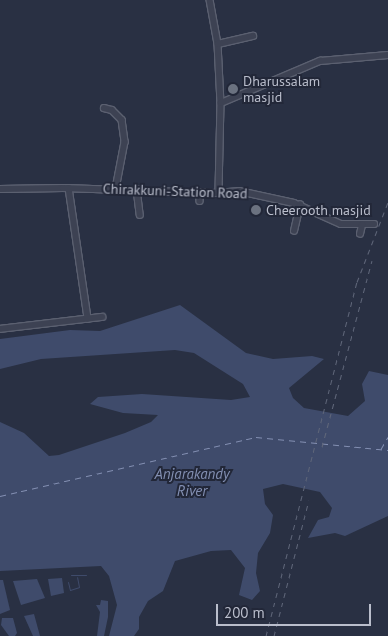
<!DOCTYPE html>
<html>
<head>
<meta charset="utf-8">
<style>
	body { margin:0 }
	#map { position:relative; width:388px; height:636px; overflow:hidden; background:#293043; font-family:"PT Sans",sans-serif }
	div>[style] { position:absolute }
	.water>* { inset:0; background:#3f4b6b }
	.stream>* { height:1px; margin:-0.5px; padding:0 0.5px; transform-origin:0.5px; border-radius:0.5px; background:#3f4b6b }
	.ferry>* { height:1px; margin-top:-0.5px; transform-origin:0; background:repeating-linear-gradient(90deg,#838fb2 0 6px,transparent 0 11px) }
	.roads { filter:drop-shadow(1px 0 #5b6070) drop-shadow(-1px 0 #5b6070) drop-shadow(0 1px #5b6070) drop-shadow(0 -1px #5b6070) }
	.minor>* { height:5.5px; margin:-2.75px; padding:0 2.75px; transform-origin:2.75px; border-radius:2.75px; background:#3d4253 }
	.rail>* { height:1px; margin-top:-0.5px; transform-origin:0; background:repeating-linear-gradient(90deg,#5f6679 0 5px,transparent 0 10px) }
	.dots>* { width:14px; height:14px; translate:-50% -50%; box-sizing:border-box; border:2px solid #222738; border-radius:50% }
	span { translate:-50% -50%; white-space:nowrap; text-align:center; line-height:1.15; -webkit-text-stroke:4px #222738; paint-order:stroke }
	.poi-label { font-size:14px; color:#babecc }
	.left { translate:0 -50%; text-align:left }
	.street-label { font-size:14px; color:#babecc }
	.water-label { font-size:15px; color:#838fb2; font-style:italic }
	.scale { position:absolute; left:216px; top:604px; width:155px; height:22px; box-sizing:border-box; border:2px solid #babecc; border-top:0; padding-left:6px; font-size:15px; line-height:18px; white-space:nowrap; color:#babecc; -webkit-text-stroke:4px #222738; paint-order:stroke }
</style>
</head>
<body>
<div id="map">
	<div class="water">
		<div style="clip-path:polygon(180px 305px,246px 353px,273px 359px,312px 356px,324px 359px,289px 388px,293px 398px,304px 408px,348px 416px,365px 401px,362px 384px,369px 371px,388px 375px,388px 516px,345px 536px,335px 533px,308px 538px,318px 520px,329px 517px,332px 508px,320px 492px,283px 484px,263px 489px,265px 504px,273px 515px,270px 533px,258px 553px,256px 573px,260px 591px,252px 600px,239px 595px,245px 568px,231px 550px,211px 551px,175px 561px,163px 591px,148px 601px,139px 617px,139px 629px,134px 636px,109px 636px,117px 605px,109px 576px,101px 566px,0 571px,0 422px,24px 433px,49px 456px,59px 455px,125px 433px,151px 422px,158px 415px,123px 413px,90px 404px,98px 397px,142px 394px,231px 400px,250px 397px,243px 384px,194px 353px,175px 350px,41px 359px,0 369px,0 339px,70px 330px,100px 331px)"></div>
		<div style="clip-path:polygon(62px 578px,64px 593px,51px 596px,48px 579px)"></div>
		<div style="clip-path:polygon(37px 579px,45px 598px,21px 605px,13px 581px)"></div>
		<div style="clip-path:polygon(0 580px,3px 580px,10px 610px,0 614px)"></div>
		<div style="clip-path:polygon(101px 600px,108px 601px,108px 617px,104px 636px,97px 636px,100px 612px,96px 605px,100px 605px)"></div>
		<div style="clip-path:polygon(34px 614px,40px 636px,33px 636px,24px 616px)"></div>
		<div style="clip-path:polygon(2px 618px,13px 618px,17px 633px,15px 636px,9px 636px,1px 625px)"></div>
	</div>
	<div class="stream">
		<div style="left:71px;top:575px;width:15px"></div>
		<div style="left:68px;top:582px;width:8px;rotate:76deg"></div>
		<div style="left:70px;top:590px;width:9px;rotate:-18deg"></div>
		<div style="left:79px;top:587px;width:10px;rotate:-101deg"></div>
	</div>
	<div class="ferry">
		<div style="left:381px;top:449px;width:14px;rotate:-60deg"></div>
		<div style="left:0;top:496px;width:263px;rotate:-13deg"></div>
		<div style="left:256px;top:437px;width:133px;rotate:5.6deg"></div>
	</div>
	<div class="roads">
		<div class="minor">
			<div style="left:210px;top:0;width:45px;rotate:79.7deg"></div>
			<div style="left:218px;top:44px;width:59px;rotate:87.1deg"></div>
			<div style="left:221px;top:103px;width:89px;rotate:91.3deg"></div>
			<div style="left:218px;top:44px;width:36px;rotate:-13deg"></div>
			<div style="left:221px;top:103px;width:108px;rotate:-23deg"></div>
			<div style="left:320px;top:61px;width:68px;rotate:-5deg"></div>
			<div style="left:104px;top:108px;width:8px;rotate:14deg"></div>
			<div style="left:112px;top:110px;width:14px;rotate:45deg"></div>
			<div style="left:122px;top:120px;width:22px;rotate:82deg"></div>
			<div style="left:125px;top:142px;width:48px;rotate:100.8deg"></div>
			<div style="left:69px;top:188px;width:132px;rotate:81.7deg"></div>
			<div style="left:0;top:189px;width:63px;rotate:-0.9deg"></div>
			<div style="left:63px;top:188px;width:150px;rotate:1.9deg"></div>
			<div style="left:213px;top:193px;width:26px;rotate:-4deg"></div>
			<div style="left:239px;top:191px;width:56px;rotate:12.3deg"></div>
			<div style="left:294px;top:203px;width:51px;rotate:24.1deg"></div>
			<div style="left:341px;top:224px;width:33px"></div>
			<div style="left:137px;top:189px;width:26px;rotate:83deg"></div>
			<div style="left:200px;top:193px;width:8px;rotate:90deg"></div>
			<div style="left:294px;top:231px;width:27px;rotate:-77deg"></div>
			<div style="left:360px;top:234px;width:9px;rotate:-77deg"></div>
			<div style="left:0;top:329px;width:103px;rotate:-6.7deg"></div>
		</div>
	</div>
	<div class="rail">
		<div style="left:322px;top:447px;width:193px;rotate:-75deg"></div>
		<div style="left:266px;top:636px;width:366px;rotate:-75.6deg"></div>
		<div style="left:357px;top:282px;width:86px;rotate:-68.8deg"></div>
		<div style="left:274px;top:636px;width:140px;rotate:-75.6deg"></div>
	</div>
	<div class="dots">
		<div style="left:233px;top:89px;background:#6b7280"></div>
		<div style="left:256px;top:210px;background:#6b7280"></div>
	</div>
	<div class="poi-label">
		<span class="left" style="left:243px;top:89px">Dharussalam<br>masjid</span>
		<span class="left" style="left:266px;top:210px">Cheerooth masjid</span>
	</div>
	<div class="street-label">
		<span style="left:175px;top:191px;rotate:2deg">Chirakkuni-Station Road</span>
	</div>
	<div class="water-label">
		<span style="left:192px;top:482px">Anjarakandy<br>River</span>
	</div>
	<div class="scale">200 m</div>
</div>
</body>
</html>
